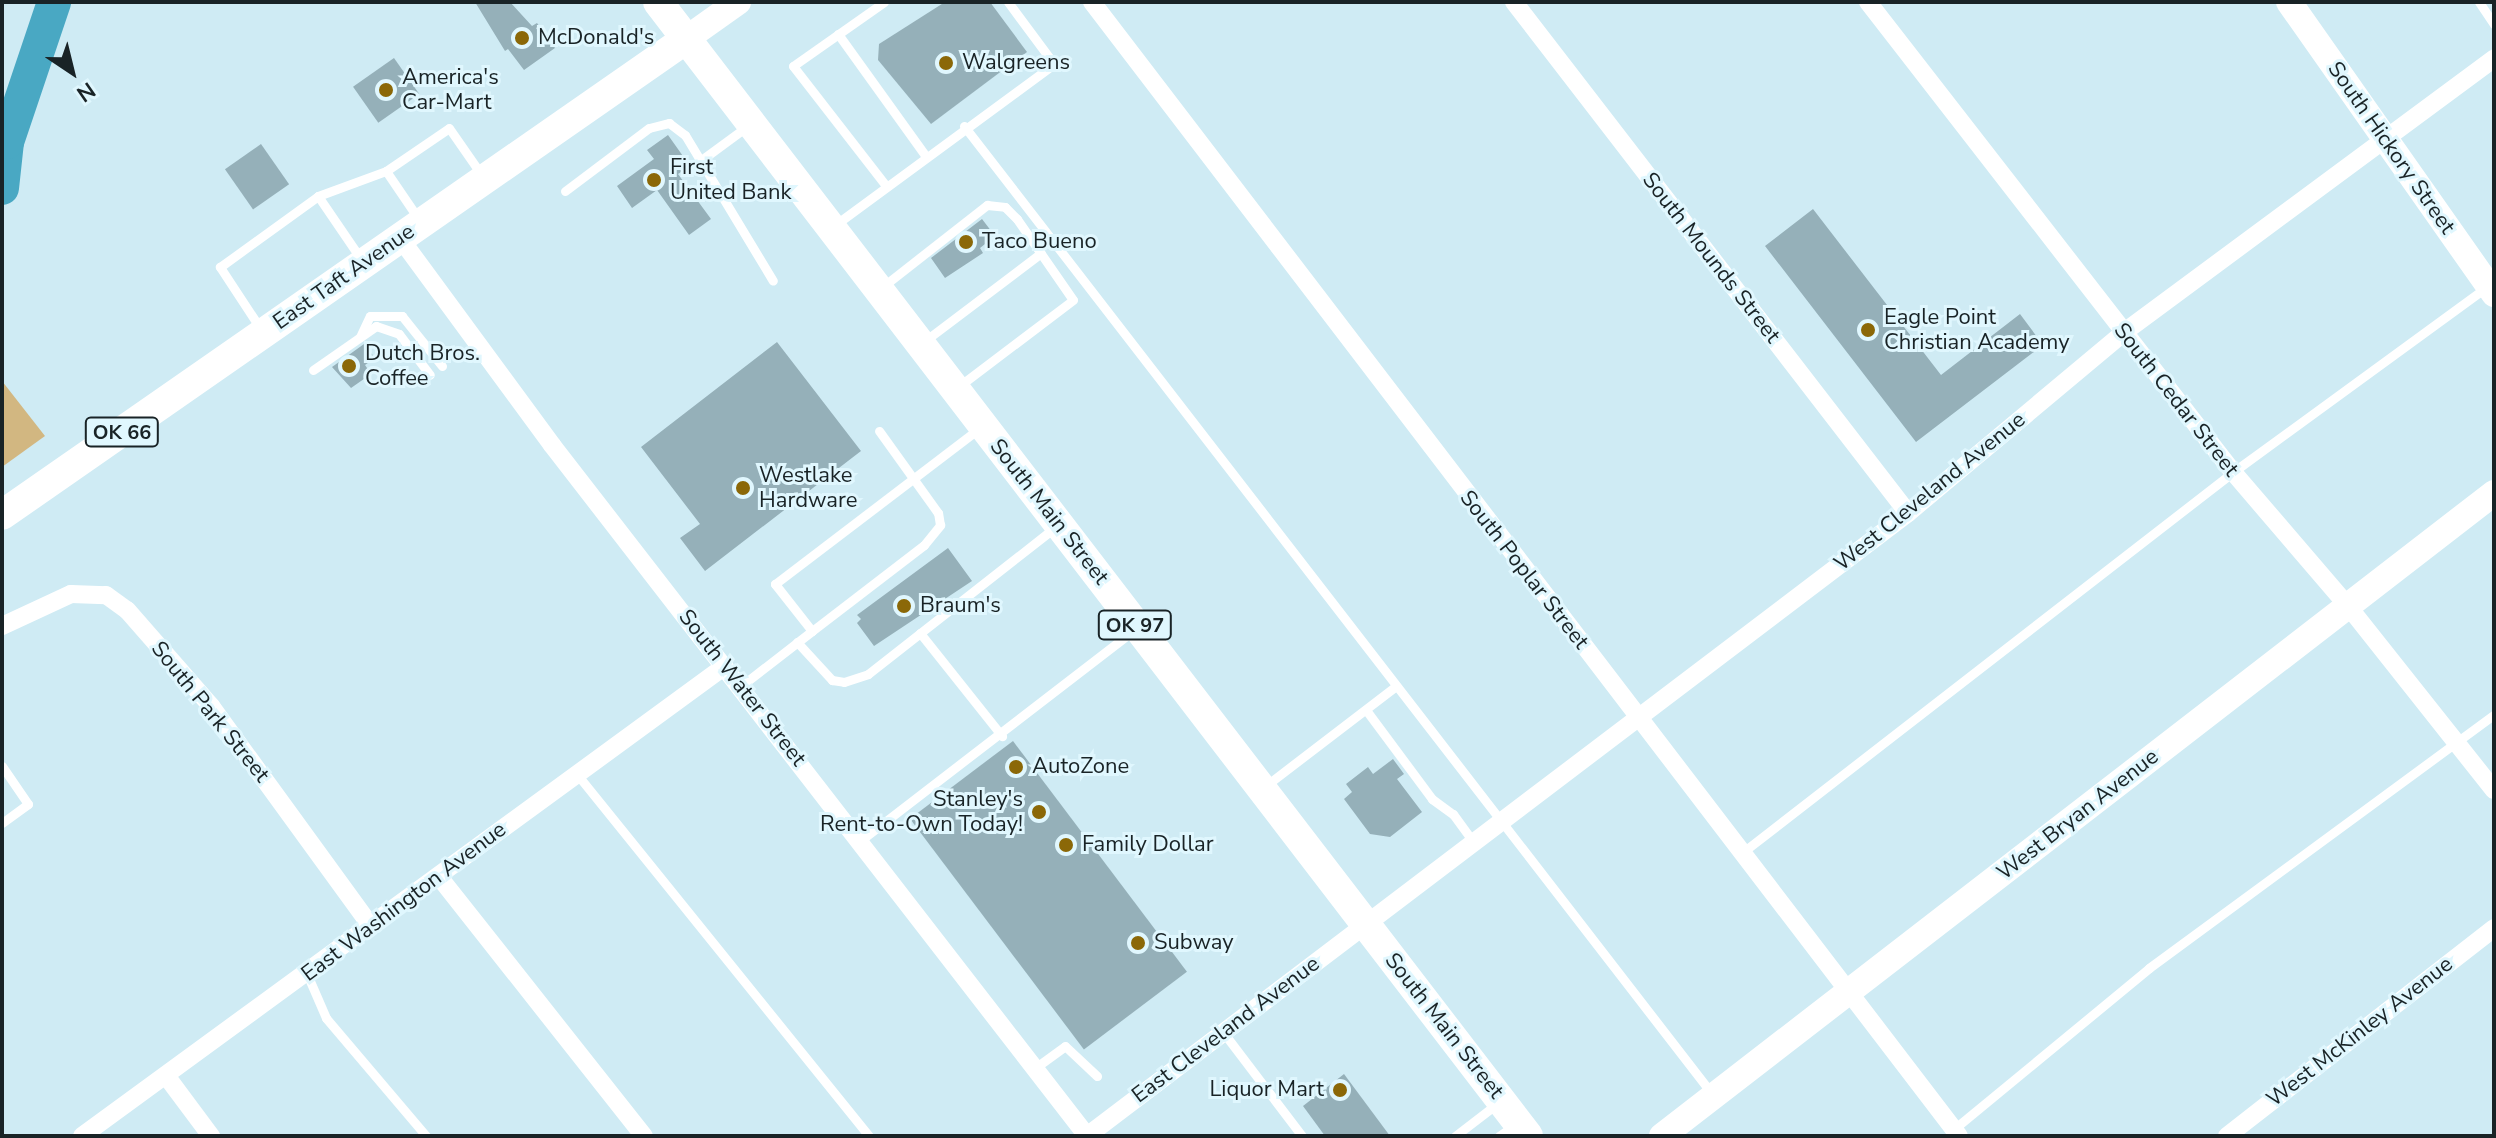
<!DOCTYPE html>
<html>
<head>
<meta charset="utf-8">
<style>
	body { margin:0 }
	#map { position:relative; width:2496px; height:1138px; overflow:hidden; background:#cfebf4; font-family:"Nunito Sans",sans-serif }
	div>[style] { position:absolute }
	.green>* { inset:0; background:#d2b781 }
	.river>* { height:34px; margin:-17px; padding:0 17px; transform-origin:17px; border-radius:17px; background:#49a8c3 }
	.building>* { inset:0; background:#95b0b9; transform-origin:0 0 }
	.lane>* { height:9px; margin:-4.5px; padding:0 4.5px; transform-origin:4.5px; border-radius:4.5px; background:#fff }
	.street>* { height:18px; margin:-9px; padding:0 9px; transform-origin:9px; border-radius:9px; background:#fff }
	.secondary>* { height:26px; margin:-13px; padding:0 13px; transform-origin:13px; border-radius:13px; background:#fff }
	.primary>* { height:30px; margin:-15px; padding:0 15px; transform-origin:15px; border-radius:15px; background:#fff }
	.dots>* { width:22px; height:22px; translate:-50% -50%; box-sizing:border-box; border:4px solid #e0f7fe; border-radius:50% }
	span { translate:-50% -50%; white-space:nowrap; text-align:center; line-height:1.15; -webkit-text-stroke:6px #e0f7fe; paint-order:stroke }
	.shield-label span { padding:2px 6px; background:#e0f7fe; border:2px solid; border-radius:6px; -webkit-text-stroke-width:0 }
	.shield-label { font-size:20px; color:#192326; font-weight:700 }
	.poi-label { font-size:22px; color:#192326 }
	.left { translate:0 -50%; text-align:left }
	.right { translate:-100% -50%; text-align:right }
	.street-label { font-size:22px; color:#192326 }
	.frame { position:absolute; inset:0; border:4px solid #192326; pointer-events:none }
	.north { position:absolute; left:32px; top:32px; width:80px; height:80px; -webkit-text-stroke:6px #e0f7fe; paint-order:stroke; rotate:145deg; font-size:22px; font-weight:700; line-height:32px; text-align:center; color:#192326 }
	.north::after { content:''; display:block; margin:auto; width:28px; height:36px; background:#192326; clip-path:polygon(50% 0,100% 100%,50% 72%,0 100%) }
</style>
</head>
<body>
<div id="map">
	<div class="green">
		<div style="clip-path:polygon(2px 381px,45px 436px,2px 467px)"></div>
	</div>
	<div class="river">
		<div style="left:2px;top:188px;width:46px;rotate:-83.8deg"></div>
		<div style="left:7px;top:142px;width:148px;rotate:-71.4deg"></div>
	</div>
	<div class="building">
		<div style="clip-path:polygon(475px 2px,510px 2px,532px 26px,537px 23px,555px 48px,524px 70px,508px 49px,505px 51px)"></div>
		<div style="clip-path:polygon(945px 2px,990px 2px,1027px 52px,931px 124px,878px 60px,879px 44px)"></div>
		<div style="left:394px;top:58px;width:44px;height:50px;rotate:55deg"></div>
		<div style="clip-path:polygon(668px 135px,690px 166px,678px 174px,711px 219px,689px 235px,657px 190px,632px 208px,617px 186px,654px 159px,647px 150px)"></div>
		<div style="left:261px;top:144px;width:49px;height:44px;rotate:55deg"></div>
		<div style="clip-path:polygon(1813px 209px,1941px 375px,2020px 314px,2043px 345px,1916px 442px,1765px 246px)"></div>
		<div style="clip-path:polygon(982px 219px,995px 236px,980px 248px,983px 253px,945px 278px,931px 258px)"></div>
		<div style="clip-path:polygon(777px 342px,861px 451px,705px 571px,680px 538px,700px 524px,641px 447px)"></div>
		<div style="clip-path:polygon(364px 344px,375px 358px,365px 365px,371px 374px,351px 388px,332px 367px)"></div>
		<div style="clip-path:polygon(948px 548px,972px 581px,874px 646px,857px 623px,861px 619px,857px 615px)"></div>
		<div style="left:1013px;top:741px;width:289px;height:129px;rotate:53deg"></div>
		<div style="clip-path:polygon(1393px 759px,1404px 774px,1397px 779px,1422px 812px,1390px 837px,1370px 834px,1344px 799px,1352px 792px,1346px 784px,1368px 767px,1373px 774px)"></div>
		<div style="clip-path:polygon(1344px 1074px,1390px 1136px,1325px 1136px,1303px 1106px)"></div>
	</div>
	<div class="lane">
		<div style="left:884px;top:2px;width:111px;rotate:144.9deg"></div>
		<div style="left:793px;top:66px;width:152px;rotate:52.2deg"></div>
		<div style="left:2479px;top:2px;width:27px;rotate:56deg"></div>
		<div style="left:838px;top:34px;width:149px;rotate:54.3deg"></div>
		<div style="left:964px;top:126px;width:1225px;rotate:52.3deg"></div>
		<div style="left:700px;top:161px;width:61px;rotate:-36.3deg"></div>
		<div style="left:386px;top:171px;width:60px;rotate:55.8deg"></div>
		<div style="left:565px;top:191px;width:105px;rotate:-36.9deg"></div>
		<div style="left:649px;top:128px;width:21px;rotate:-14deg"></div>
		<div style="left:669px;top:123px;width:20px;rotate:37deg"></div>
		<div style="left:685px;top:135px;width:170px;rotate:58.9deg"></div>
		<div style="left:318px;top:196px;width:76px;rotate:55.7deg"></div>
		<div style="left:835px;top:225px;width:272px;rotate:-36.3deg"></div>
		<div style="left:1054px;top:64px;width:77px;rotate:-126.6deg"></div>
		<div style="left:881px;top:288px;width:135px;rotate:-38.1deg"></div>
		<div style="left:987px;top:205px;width:18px;rotate:6deg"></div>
		<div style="left:1005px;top:207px;width:17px;rotate:45deg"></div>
		<div style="left:1017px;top:219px;width:98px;rotate:55.3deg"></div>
		<div style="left:1073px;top:300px;width:144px;rotate:142.9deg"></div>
		<div style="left:262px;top:331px;width:77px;rotate:-123.3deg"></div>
		<div style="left:220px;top:267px;width:121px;rotate:-35.9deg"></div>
		<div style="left:318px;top:196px;width:72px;rotate:-20.2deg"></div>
		<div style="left:386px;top:171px;width:76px;rotate:-34.3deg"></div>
		<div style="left:449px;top:128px;width:60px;rotate:55.2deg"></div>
		<div style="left:360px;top:337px;width:23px;rotate:-65deg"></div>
		<div style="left:370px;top:316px;width:32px"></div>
		<div style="left:402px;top:316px;width:64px;rotate:51.3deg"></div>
		<div style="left:926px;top:340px;width:144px;rotate:-37.1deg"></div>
		<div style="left:313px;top:370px;width:77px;rotate:-34.9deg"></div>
		<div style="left:376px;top:326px;width:24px;rotate:19deg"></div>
		<div style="left:399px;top:334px;width:51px;rotate:52.9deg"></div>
		<div style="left:812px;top:631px;width:141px;rotate:-37.5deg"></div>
		<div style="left:924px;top:545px;width:26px;rotate:-51deg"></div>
		<div style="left:940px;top:525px;width:12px;rotate:-99deg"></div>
		<div style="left:938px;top:513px;width:101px;rotate:-125.7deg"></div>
		<div style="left:920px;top:633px;width:132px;rotate:51.5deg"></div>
		<div style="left:797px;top:642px;width:52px;rotate:47.4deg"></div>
		<div style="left:832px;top:680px;width:12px;rotate:9deg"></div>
		<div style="left:844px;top:682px;width:25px;rotate:-18deg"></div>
		<div style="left:868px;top:674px;width:236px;rotate:-38.1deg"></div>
		<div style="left:741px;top:686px;width:90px;rotate:-37.8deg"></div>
		<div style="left:812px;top:631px;width:60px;rotate:-128.2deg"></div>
		<div style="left:775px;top:584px;width:258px;rotate:-37.3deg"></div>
		<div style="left:1366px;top:710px;width:111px;rotate:53.4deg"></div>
		<div style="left:1432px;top:799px;width:26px;rotate:36deg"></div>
		<div style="left:1453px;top:814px;width:37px;rotate:54deg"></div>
		<div style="left:2px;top:766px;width:46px;rotate:55.6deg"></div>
		<div style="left:28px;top:804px;width:32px;rotate:144deg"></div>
		<div style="left:576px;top:773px;width:466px;rotate:51.1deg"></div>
		<div style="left:1264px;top:787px;width:166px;rotate:-37.4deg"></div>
		<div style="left:860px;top:841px;width:344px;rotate:-37.6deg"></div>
		<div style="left:1743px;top:852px;width:620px;rotate:-37.79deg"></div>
		<div style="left:2233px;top:472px;width:312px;rotate:-36.1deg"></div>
		<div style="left:307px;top:974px;width:48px;rotate:66.6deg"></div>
		<div style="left:326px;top:1018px;width:155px;rotate:49.7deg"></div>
		<div style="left:1223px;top:1032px;width:131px;rotate:52.8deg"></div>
		<div style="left:1035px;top:1068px;width:37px;rotate:-36deg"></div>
		<div style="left:1065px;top:1046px;width:44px;rotate:43.2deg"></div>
		<div style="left:1954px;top:1129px;width:253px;rotate:-39.5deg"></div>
		<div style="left:2149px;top:968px;width:428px;rotate:-36.3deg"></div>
		<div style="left:1455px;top:1136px;width:54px;rotate:-37.5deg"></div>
		<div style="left:1499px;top:1136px;width:19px;rotate:-35deg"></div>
	</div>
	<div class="street">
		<div style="left:1092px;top:2px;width:1427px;rotate:52.6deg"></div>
		<div style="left:1514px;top:2px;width:645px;rotate:52.37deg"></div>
		<div style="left:1868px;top:2px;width:595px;rotate:52.17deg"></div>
		<div style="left:2233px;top:472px;width:177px;rotate:49.4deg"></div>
		<div style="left:2348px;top:606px;width:235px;rotate:51.6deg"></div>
		<div style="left:400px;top:238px;width:257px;rotate:53.7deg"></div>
		<div style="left:552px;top:445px;width:874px;rotate:52.25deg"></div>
		<div style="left:2px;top:626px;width:76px;rotate:-24.9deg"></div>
		<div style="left:71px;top:594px;width:35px;rotate:2deg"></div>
		<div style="left:106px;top:595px;width:26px;rotate:36deg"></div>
		<div style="left:127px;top:610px;width:128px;rotate:48.8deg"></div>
		<div style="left:211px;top:706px;width:272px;rotate:54deg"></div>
		<div style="left:440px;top:878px;width:329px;rotate:51.7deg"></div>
		<div style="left:167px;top:1077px;width:74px;rotate:53.3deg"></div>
		<div style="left:82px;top:1136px;width:796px;rotate:-36.16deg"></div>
		<div style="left:1087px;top:1136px;width:1031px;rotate:-37.19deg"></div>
		<div style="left:1908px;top:513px;width:280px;rotate:-39.9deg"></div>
		<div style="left:2123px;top:333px;width:462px;rotate:-36.5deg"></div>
		<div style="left:2227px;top:1136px;width:338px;rotate:-37.9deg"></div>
	</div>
	<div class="secondary">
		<div style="left:2289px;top:2px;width:357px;rotate:54.9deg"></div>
		<div style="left:686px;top:39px;width:64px;rotate:-35.4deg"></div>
		<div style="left:1662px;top:1136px;width:1052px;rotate:-37.7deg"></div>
	</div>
	<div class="primary">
		<div style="left:658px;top:2px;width:1429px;rotate:52.5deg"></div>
		<div style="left:2px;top:515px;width:833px;rotate:-34.83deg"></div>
	</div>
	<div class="dots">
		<div style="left:522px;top:38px;background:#8b6808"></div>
		<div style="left:946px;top:63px;background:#8b6808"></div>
		<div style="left:386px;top:90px;background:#8b6808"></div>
		<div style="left:654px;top:180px;background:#8b6808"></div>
		<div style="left:966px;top:242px;background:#8b6808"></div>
		<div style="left:1868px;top:330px;background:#8b6808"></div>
		<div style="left:349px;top:366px;background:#8b6808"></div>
		<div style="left:743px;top:488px;background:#8b6808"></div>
		<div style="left:904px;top:606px;background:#8b6808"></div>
		<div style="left:1016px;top:767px;background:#8b6808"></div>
		<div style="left:1039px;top:812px;background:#8b6808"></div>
		<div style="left:1066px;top:845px;background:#8b6808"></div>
		<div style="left:1138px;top:943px;background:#8b6808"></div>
		<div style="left:1340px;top:1090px;background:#8b6808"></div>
	</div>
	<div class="shield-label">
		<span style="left:122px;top:432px">OK 66</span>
		<span style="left:1135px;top:625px">OK 97</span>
	</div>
	<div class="poi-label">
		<span class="left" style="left:538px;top:38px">McDonald's</span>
		<span class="left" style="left:962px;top:63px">Walgreens</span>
		<span class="left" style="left:402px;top:90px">America's<br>Car-Mart</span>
		<span class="left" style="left:670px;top:180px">First<br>United Bank</span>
		<span class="left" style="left:982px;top:242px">Taco Bueno</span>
		<span class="left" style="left:1884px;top:330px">Eagle Point<br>Christian Academy</span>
		<span class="left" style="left:365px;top:366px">Dutch Bros.<br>Coffee</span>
		<span class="left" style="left:759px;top:488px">Westlake<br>Hardware</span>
		<span class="left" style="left:920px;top:606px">Braum's</span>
		<span class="left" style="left:1032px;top:767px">AutoZone</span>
		<span class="right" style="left:1023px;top:812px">Stanley's<br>Rent-to-Own Today!</span>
		<span class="left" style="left:1082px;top:845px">Family Dollar</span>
		<span class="left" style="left:1154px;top:943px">Subway</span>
		<span class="right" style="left:1324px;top:1090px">Liquor Mart</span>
	</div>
	<div class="street-label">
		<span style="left:2391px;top:148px;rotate:55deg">South Hickory Street</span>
		<span style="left:1711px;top:258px;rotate:52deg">South Mounds Street</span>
		<span style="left:344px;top:277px;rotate:-35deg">East Taft Avenue</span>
		<span style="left:2176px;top:400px;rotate:52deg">South Cedar Street</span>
		<span style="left:1930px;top:492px;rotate:-39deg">West Cleveland Avenue</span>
		<span style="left:1049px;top:512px;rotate:52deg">South Main Street</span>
		<span style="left:1524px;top:570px;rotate:52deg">South Poplar Street</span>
		<span style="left:742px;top:688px;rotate:52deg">South Water Street</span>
		<span style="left:210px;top:712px;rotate:51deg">South Park Street</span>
		<span style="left:2078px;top:815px;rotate:-38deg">West Bryan Avenue</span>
		<span style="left:404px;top:902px;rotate:-37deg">East Washington Avenue</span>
		<span style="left:1444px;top:1026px;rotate:52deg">South Main Street</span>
		<span style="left:1226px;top:1030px;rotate:-37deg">East Cleveland Avenue</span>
		<span style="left:2360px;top:1032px;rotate:-38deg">West McKinley Avenue</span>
	</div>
	<div class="frame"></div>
	<div class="north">N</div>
</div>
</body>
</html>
